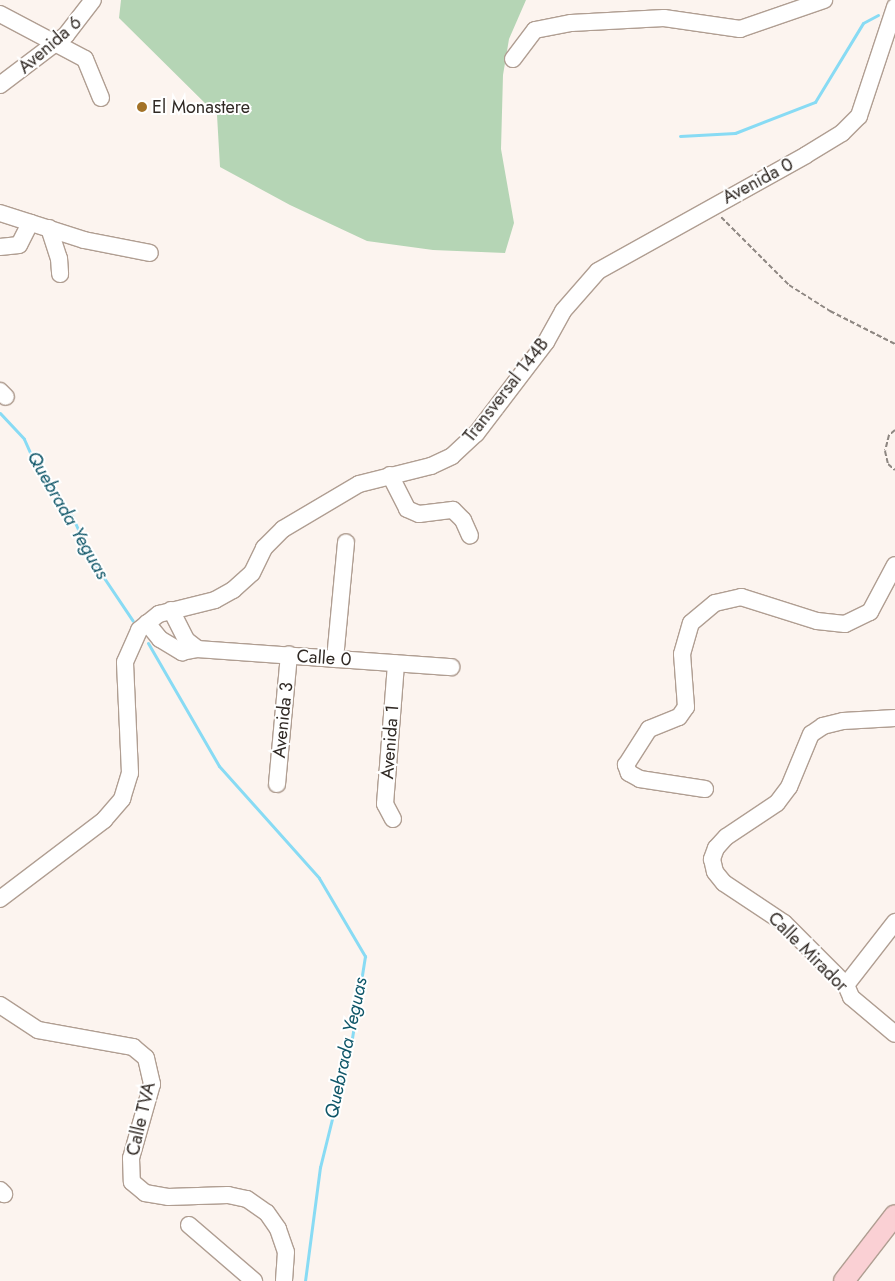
<!DOCTYPE html>
<html>
<head>
<meta charset="utf-8">
<style>
	body { margin:0 }
	#map { position:relative; width:895px; height:1281px; overflow:hidden; background:#fcf4ef; font-family:Jost,sans-serif }
	div>[style] { position:absolute }
	.green>* { inset:0; background:#b5d5b5 }
	.stream>* { height:3px; margin:-1.5px; padding:0 1.5px; transform-origin:1.5px; border-radius:1.5px; background:#88dbf4 }
	.path>* { height:2px; margin-top:-1px; transform-origin:0; background:repeating-linear-gradient(90deg,#8e8782 0 5px,transparent 0 7.5px) }
	.roads { filter:drop-shadow(1px 0 #b09e92) drop-shadow(-1px 0 #b09e92) drop-shadow(0 1px #b09e92) drop-shadow(0 -1px #b09e92) }
	.minor>* { height:16px; margin:-8px; padding:0 8px; transform-origin:8px; border-radius:8px; background:#fff }
	.major>* { height:20px; margin:-10px; padding:0 10px; transform-origin:10px; border-radius:10px; background:#fad0d4 }
	.dots>* { width:14px; height:14px; translate:-50% -50%; box-sizing:border-box; border:2px solid #fff; border-radius:50% }
	span { translate:-50% -50%; white-space:nowrap; text-align:center; line-height:1.15; -webkit-text-stroke:4px #fff; paint-order:stroke }
	.street-label { font-size:18px; color:#302924 }
	.poi-label { font-size:18px; color:#302924 }
	.left { translate:0 -50%; text-align:left }
	.water-label { font-size:19px; color:#0f5668; font-style:italic }
</style>
</head>
<body>
<div id="map">
	<div class="green">
		<div style="clip-path:polygon(121px 0,526px 0,509px 39px,503px 75px,501px 149px,514px 223px,505px 253px,433px 250px,367px 241px,290px 205px,220px 167px,217px 115px,119px 18px)"></div>
	</div>
	<div class="stream">
		<div style="left:680px;top:136px;width:55px;rotate:-3.1deg"></div>
		<div style="left:735px;top:133px;width:86px;rotate:-21.2deg"></div>
		<div style="left:815px;top:102px;width:92px;rotate:-58.7deg"></div>
		<div style="left:863px;top:23px;width:17px;rotate:-28deg"></div>
		<div style="left:0;top:413px;width:35px;rotate:47deg"></div>
		<div style="left:24px;top:439px;width:30px;rotate:66deg"></div>
		<div style="left:36px;top:466px;width:62px;rotate:54.2deg"></div>
		<div style="left:72px;top:516px;width:48px;rotate:65.6deg"></div>
		<div style="left:92px;top:560px;width:73px;rotate:56.1deg"></div>
		<div style="left:148px;top:643px;width:142px;rotate:60deg"></div>
		<div style="left:219px;top:766px;width:150px;rotate:48.2deg"></div>
		<div style="left:319px;top:878px;width:91px;rotate:59.5deg"></div>
		<div style="left:365px;top:956px;width:83px;rotate:99deg"></div>
		<div style="left:352px;top:1038px;width:133px;rotate:103.9deg"></div>
		<div style="left:320px;top:1167px;width:115px;rotate:97.5deg"></div>
	</div>
	<div class="path">
		<div style="left:721px;top:217px;width:96px;rotate:45deg"></div>
		<div style="left:789px;top:285px;width:49px;rotate:32.4deg"></div>
		<div style="left:830px;top:311px;width:73px;rotate:26.9deg"></div>
		<div style="left:895px;top:430px;width:8px;rotate:140deg"></div>
		<div style="left:889px;top:435px;width:16px;rotate:104deg"></div>
		<div style="left:885px;top:451px;width:13px;rotate:77deg"></div>
		<div style="left:888px;top:464px;width:9px;rotate:41deg"></div>
	</div>
	<div class="roads">
		<div class="minor">
			<div style="left:0;top:14px;width:96px;rotate:27.9deg"></div>
			<div style="left:85px;top:59px;width:42px;rotate:67.7deg"></div>
			<div style="left:513px;top:59px;width:36px;rotate:-53deg"></div>
			<div style="left:535px;top:30px;width:37px;rotate:-11deg"></div>
			<div style="left:571px;top:23px;width:93px;rotate:-3.1deg"></div>
			<div style="left:664px;top:18px;width:77px;rotate:8.2deg"></div>
			<div style="left:740px;top:29px;width:89px;rotate:-19deg"></div>
			<div style="left:0;top:85px;width:83px;rotate:-37.1deg"></div>
			<div style="left:66px;top:35px;width:44px;rotate:-52.4deg"></div>
			<div style="left:0;top:213px;width:88px;rotate:17.8deg"></div>
			<div style="left:84px;top:240px;width:67px;rotate:11.1deg"></div>
			<div style="left:49px;top:228px;width:32px;rotate:72deg"></div>
			<div style="left:59px;top:258px;width:16px;rotate:86deg"></div>
			<div style="left:0;top:247px;width:19px;rotate:-6deg"></div>
			<div style="left:19px;top:245px;width:25px;rotate:-63deg"></div>
			<div style="left:0;top:391px;width:8px;rotate:45deg"></div>
			<div style="left:390px;top:475px;width:38px;rotate:63deg"></div>
			<div style="left:407px;top:509px;width:13px;rotate:23deg"></div>
			<div style="left:419px;top:514px;width:34px;rotate:-7deg"></div>
			<div style="left:453px;top:510px;width:14px;rotate:45deg"></div>
			<div style="left:463px;top:520px;width:17px;rotate:66deg"></div>
			<div style="left:171px;top:610px;width:34px;rotate:63deg"></div>
			<div style="left:186px;top:640px;width:15px;rotate:37deg"></div>
			<div style="left:147px;top:623px;width:21px;rotate:51deg"></div>
			<div style="left:160px;top:639px;width:26px;rotate:31deg"></div>
			<div style="left:182px;top:652px;width:16px;rotate:-11deg"></div>
			<div style="left:198px;top:649px;width:254px;rotate:4.1deg"></div>
			<div style="left:335px;top:659px;width:117px;rotate:-84.6deg"></div>
			<div style="left:895px;top:718px;width:52px;rotate:176.7deg"></div>
			<div style="left:843px;top:721px;width:21px;rotate:166deg"></div>
			<div style="left:823px;top:726px;width:14px;rotate:146deg"></div>
			<div style="left:811px;top:734px;width:57px;rotate:112.5deg"></div>
			<div style="left:789px;top:787px;width:20px;rotate:127deg"></div>
			<div style="left:777px;top:803px;width:61px;rotate:146.3deg"></div>
			<div style="left:726px;top:837px;width:15px;rotate:132deg"></div>
			<div style="left:716px;top:848px;width:12px;rotate:110deg"></div>
			<div style="left:712px;top:859px;width:13px;rotate:77deg"></div>
			<div style="left:715px;top:872px;width:14px;rotate:51deg"></div>
			<div style="left:724px;top:883px;width:72px;rotate:33.7deg"></div>
			<div style="left:784px;top:923px;width:88px;rotate:45deg"></div>
			<div style="left:846px;top:985px;width:13px;rotate:67deg"></div>
			<div style="left:851px;top:997px;width:57px;rotate:40.1deg"></div>
			<div style="left:277px;top:784px;width:130px;rotate:-84.7deg"></div>
			<div style="left:705px;top:789px;width:66px;rotate:-171.3deg"></div>
			<div style="left:640px;top:779px;width:13px;rotate:-151deg"></div>
			<div style="left:629px;top:773px;width:9px;rotate:-111deg"></div>
			<div style="left:626px;top:765px;width:43px;rotate:-57.4deg"></div>
			<div style="left:649px;top:729px;width:32px;rotate:-22deg"></div>
			<div style="left:679px;top:717px;width:12px;rotate:-55deg"></div>
			<div style="left:686px;top:707px;width:53px;rotate:-94.3deg"></div>
			<div style="left:682px;top:654px;width:32px;rotate:-74deg"></div>
			<div style="left:691px;top:623px;width:31px;rotate:-40deg"></div>
			<div style="left:715px;top:603px;width:27px;rotate:-13deg"></div>
			<div style="left:741px;top:597px;width:80px;rotate:17.5deg"></div>
			<div style="left:817px;top:621px;width:28px;rotate:6deg"></div>
			<div style="left:845px;top:624px;width:28px;rotate:-26deg"></div>
			<div style="left:870px;top:612px;width:53px;rotate:-62deg"></div>
			<div style="left:393px;top:819px;width:17px;rotate:-118deg"></div>
			<div style="left:385px;top:804px;width:141px;rotate:-85.5deg"></div>
			<div style="left:0;top:899px;width:131px;rotate:-37.2deg"></div>
			<div style="left:104px;top:820px;width:28px;rotate:-49deg"></div>
			<div style="left:122px;top:799px;width:27px;rotate:-73deg"></div>
			<div style="left:130px;top:773px;width:111px;rotate:-92.6deg"></div>
			<div style="left:125px;top:662px;width:35px;rotate:-66deg"></div>
			<div style="left:139px;top:630px;width:26px;rotate:-39deg"></div>
			<div style="left:159px;top:614px;width:58px;rotate:-14deg"></div>
			<div style="left:215px;top:600px;width:21px;rotate:-29deg"></div>
			<div style="left:233px;top:590px;width:25px;rotate:-42deg"></div>
			<div style="left:252px;top:573px;width:28px;rotate:-64deg"></div>
			<div style="left:264px;top:548px;width:27px;rotate:-45deg"></div>
			<div style="left:283px;top:529px;width:88px;rotate:-30.6deg"></div>
			<div style="left:359px;top:484px;width:74px;rotate:-14deg"></div>
			<div style="left:431px;top:466px;width:23px;rotate:-25deg"></div>
			<div style="left:452px;top:456px;width:33px;rotate:-43deg"></div>
			<div style="left:476px;top:434px;width:116px;rotate:-52.7deg"></div>
			<div style="left:546px;top:342px;width:35px;rotate:-61deg"></div>
			<div style="left:563px;top:311px;width:53px;rotate:-48.8deg"></div>
			<div style="left:598px;top:271px;width:238px;rotate:-29.1deg"></div>
			<div style="left:806px;top:155px;width:42px;rotate:-31.4deg"></div>
			<div style="left:842px;top:133px;width:24px;rotate:-45deg"></div>
			<div style="left:859px;top:116px;width:115px;rotate:-71.7deg"></div>
			<div style="left:846px;top:985px;width:80px;rotate:-52.1deg"></div>
			<div style="left:0;top:1005px;width:45px;rotate:33.3deg"></div>
			<div style="left:38px;top:1030px;width:97px;rotate:10.1deg"></div>
			<div style="left:133px;top:1047px;width:17px;rotate:40deg"></div>
			<div style="left:146px;top:1058px;width:27px;rotate:77deg"></div>
			<div style="left:152px;top:1084px;width:77px;rotate:105.8deg"></div>
			<div style="left:131px;top:1158px;width:24px;rotate:88deg"></div>
			<div style="left:132px;top:1182px;width:17px;rotate:40deg"></div>
			<div style="left:145px;top:1193px;width:23px;rotate:10deg"></div>
			<div style="left:168px;top:1197px;width:60px;rotate:-1.9deg"></div>
			<div style="left:228px;top:1195px;width:19px;rotate:12deg"></div>
			<div style="left:247px;top:1199px;width:24px;rotate:35deg"></div>
			<div style="left:267px;top:1213px;width:19px;rotate:55deg"></div>
			<div style="left:278px;top:1229px;width:24px;rotate:71deg"></div>
			<div style="left:286px;top:1252px;width:29px;rotate:94deg"></div>
			<div style="left:0;top:1190px;width:6px;rotate:45deg"></div>
			<div style="left:189px;top:1225px;width:86px;rotate:40.7deg"></div>
		</div>
		<div class="major">
			<div style="left:844px;top:1281px;width:83px;rotate:-52.3deg"></div>
		</div>
	</div>
	<div class="dots">
		<div style="left:142px;top:107px;background:#a37227"></div>
	</div>
	<div class="street-label">
		<span style="left:50px;top:45px;rotate:-41deg">Avenida 6</span>
		<span style="left:758px;top:181px;rotate:-28deg">Avenida 0</span>
		<span style="left:506px;top:390px;rotate:-52deg">Transversal 144B</span>
		<span style="left:324px;top:658px;rotate:4deg">Calle 0</span>
		<span style="left:283px;top:720px;rotate:-84deg">Avenida 3</span>
		<span style="left:390px;top:742px;rotate:-86deg">Avenida 1</span>
		<span style="left:808px;top:952px;rotate:45deg">Calle Mirador</span>
		<span style="left:141px;top:1119px;rotate:-77deg">Calle TVA</span>
	</div>
	<div class="poi-label">
		<span class="left" style="left:152px;top:107px">El Monastere</span>
	</div>
	<div class="water-label">
		<span style="left:68px;top:515px;rotate:60deg">Quebrada Yeguas</span>
		<span style="left:346px;top:1048px;rotate:-78deg">Quebrada Yeguas</span>
	</div>
</div>
</body>
</html>
